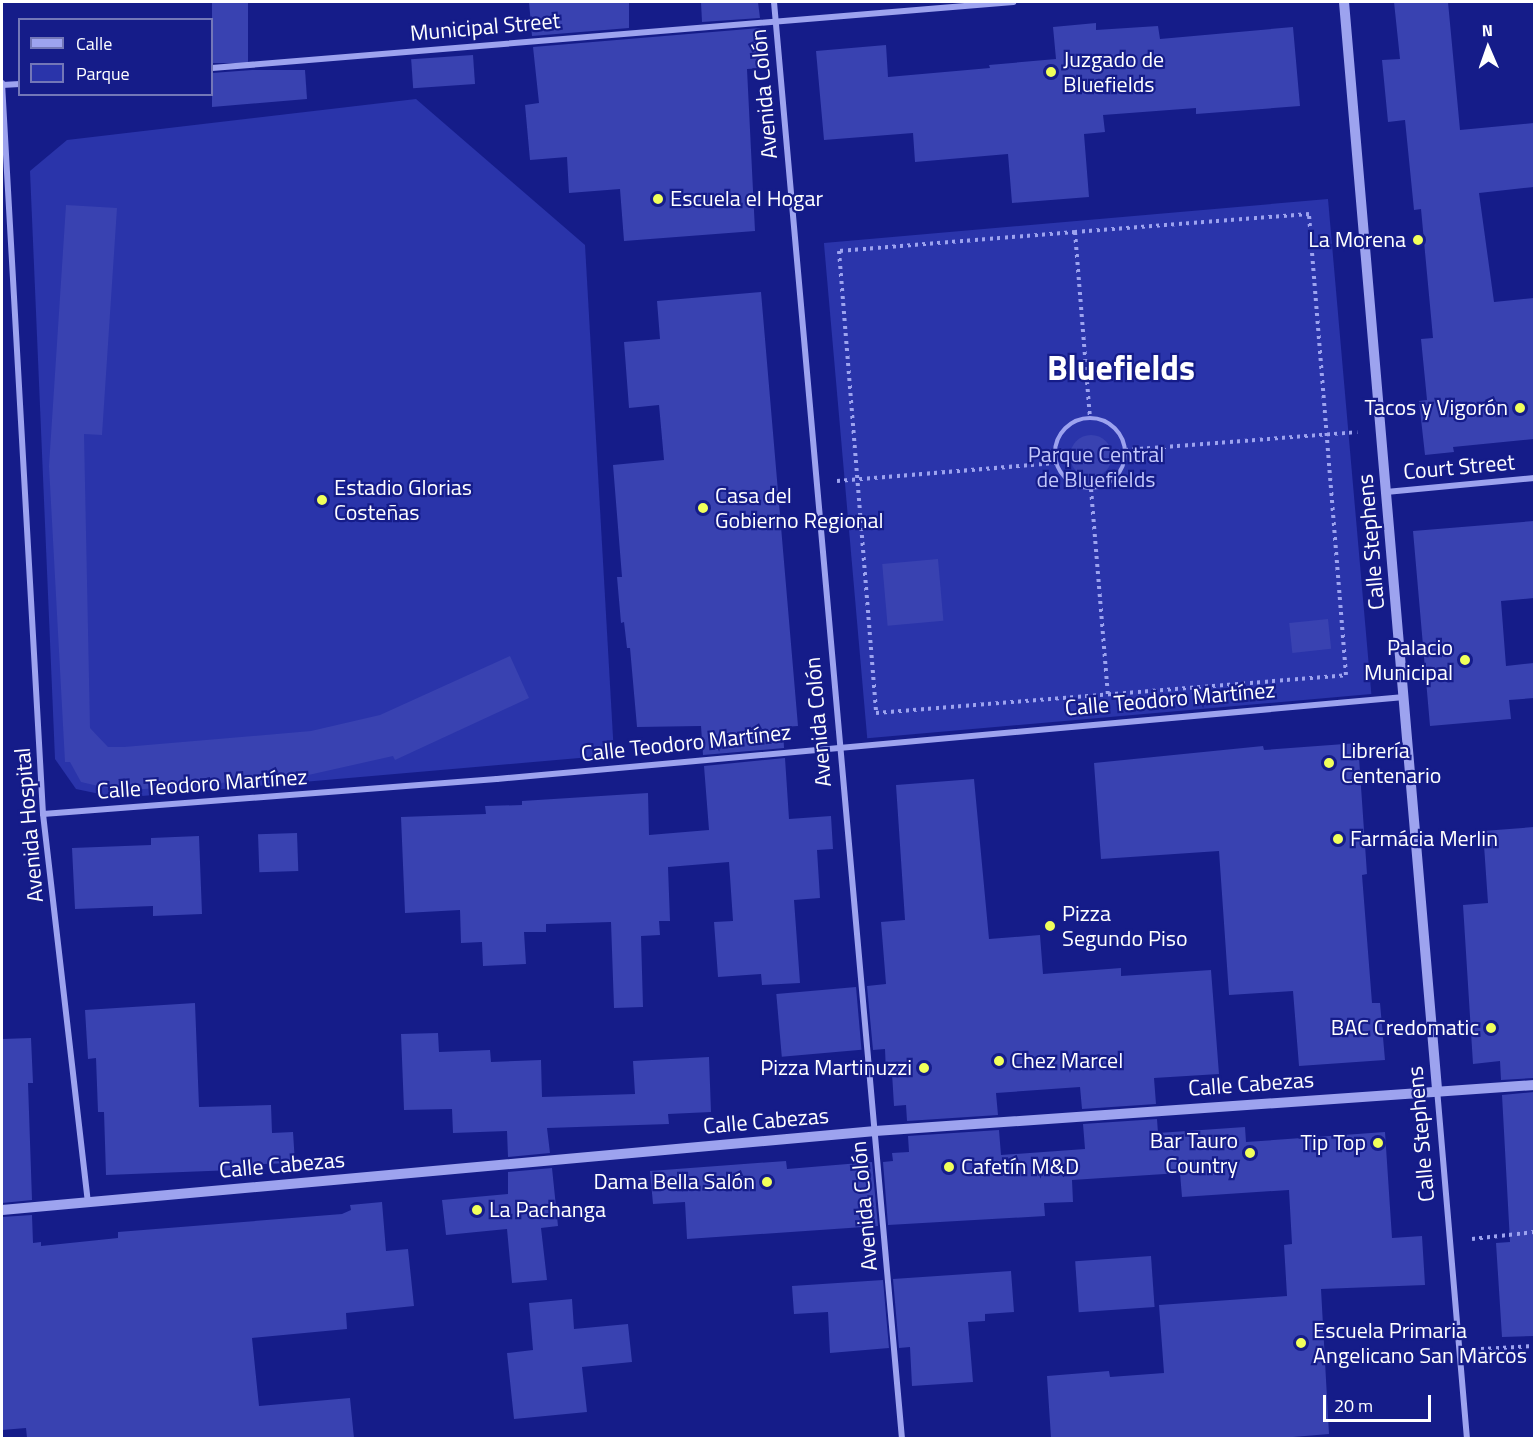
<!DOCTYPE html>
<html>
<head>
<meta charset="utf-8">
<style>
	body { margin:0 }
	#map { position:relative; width:1536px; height:1440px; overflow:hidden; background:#151c89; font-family:"Titillium Web",sans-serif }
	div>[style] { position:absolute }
	.green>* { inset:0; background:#2a34aa; transform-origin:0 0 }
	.building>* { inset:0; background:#3942b1; transform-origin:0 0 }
	.round { border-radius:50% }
	.path>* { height:4px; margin-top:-2px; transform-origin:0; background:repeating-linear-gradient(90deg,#9da3ef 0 3px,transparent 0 7.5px) }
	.path>.ring { margin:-2px; padding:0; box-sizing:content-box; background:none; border:4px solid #9da3ef; border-radius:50% }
	.minor>* { height:6px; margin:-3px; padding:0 3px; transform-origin:3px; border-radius:3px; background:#9da3ef }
	.tertiary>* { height:10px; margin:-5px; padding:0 5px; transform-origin:5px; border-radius:5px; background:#9da3ef }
	.dots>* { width:16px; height:16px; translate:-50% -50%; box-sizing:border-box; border:3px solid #151c89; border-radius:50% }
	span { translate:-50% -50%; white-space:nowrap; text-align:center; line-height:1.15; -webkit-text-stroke:4.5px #151c89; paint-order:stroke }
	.street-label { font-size:22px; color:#fff }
	.poi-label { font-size:22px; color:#fff }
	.left { translate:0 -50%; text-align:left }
	.right { translate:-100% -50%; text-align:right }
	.park-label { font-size:22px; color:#c3c7fb }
	.town-label { font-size:34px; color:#fff; font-weight:700 }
	.frame { position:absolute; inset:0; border:3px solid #fff; pointer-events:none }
	.legend { position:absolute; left:18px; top:18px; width:195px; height:78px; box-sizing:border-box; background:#151c89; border:2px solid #7377b8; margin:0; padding:8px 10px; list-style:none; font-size:18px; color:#fff }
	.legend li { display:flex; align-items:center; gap:12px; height:30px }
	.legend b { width:30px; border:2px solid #7377b8 }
	.north { position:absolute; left:1458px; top:18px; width:60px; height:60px; -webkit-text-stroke:4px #151c89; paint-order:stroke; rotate:358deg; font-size:16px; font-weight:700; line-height:24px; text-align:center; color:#fff }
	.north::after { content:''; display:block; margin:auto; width:21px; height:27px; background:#fff; clip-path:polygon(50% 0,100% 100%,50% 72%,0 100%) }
	.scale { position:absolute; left:1323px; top:1395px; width:108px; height:27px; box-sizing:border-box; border:3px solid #fff; border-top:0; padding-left:8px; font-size:18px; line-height:21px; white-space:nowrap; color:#fff; -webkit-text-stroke:4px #151c89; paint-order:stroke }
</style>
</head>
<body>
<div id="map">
	<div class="green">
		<div style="clip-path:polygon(416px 99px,585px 245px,614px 755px,119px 798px,76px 789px,55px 759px,30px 171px,67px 140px)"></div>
		<div style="left:1328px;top:199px;width:497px;height:506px;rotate:85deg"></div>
	</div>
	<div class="building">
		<div style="left:212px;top:2px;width:36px;height:61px"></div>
		<div style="clip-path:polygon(529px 2px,629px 2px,629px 28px,532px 36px)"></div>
		<div style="clip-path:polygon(701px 2px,758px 2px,760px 18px,702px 22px)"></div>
		<div style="clip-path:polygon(1394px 2px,1448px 2px,1460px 130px,1534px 123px,1534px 187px,1479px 193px,1494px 302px,1534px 298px,1534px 439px,1453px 447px,1454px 452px,1425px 455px,1419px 401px,1427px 400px,1421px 339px,1433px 338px,1421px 209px,1414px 210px,1405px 120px,1388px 122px,1382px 60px,1400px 59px)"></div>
		<div style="clip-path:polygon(1096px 23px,1096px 30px,1158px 26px,1160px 39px,1293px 27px,1300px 106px,1196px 114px,1196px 108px,1103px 115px,1105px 132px,1084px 134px,1089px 197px,1012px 203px,1008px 154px,915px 162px,913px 133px,824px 140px,816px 51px,886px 45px,888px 77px,990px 68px,989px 65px,1056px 59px,1053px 27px)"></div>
		<div style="clip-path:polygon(760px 28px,764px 68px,747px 69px,755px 231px,624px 241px,620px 189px,569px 193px,567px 157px,530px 160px,525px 105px,539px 103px,533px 47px)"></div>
		<div style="left:473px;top:55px;width:29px;height:62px;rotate:86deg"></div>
		<div style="clip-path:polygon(252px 70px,305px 70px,307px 99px,212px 107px,212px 73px)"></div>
		<div style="clip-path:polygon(66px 205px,117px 208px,102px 435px,84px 434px,90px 728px,108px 747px,124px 747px,311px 731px,380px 715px,510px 656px,529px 698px,395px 760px,393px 756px,304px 776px,120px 791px,81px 782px,70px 762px,65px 762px,49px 466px)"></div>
		<div style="clip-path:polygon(761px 292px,798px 726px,783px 727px,784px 748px,703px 755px,701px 726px,637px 727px,630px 648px,627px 648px,624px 622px,621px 623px,617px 577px,622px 577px,613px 465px,664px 460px,659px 405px,629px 408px,624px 342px,660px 339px,657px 301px)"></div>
		<div class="round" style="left:1070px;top:435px;width:42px;height:42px"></div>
		<div style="clip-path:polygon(1534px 521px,1534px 598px,1501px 601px,1506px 666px,1534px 663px,1534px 698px,1509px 700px,1511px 719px,1430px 726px,1413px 531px)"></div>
		<div style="left:938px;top:559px;width:62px;height:56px;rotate:85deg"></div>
		<div style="left:1328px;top:619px;width:30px;height:39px;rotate:84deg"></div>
		<div style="clip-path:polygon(1358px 743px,1367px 874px,1362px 875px,1372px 1003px,1380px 1003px,1385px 1060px,1299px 1066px,1293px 991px,1229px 995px,1219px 851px,1101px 859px,1094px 763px,1263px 746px,1264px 750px)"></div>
		<div style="clip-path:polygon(785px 758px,789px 819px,831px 816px,833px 849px,817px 850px,820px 898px,794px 900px,800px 983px,762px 985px,761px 974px,718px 977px,714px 922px,733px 921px,729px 862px,668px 867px,670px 921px,659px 921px,660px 935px,641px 936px,643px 1007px,614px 1008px,611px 922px,546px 924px,546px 932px,524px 932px,526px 964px,483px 966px,482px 942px,461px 943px,460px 910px,405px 913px,401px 817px,486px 814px,485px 806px,522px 805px,522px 801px,648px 793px,649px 835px,709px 830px,704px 766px)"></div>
		<div style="clip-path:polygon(974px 779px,989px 939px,1040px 935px,1043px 974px,1121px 968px,1121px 976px,1211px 970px,1219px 1074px,1154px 1078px,1156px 1104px,1082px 1109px,1080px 1087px,996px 1093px,998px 1115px,907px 1121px,906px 1105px,894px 1106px,892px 1073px,886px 1073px,885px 1049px,873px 1050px,867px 986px,886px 984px,881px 922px,905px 920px,896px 785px)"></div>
		<div style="clip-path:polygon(1534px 827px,1534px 1078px,1501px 1080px,1500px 1061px,1473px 1064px,1463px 905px,1488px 903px,1483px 831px)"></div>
		<div style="left:297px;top:833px;width:38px;height:39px;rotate:88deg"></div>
		<div style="clip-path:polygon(199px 836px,202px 914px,153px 916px,153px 906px,75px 909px,72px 848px,151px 845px,151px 838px)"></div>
		<div style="left:856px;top:987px;width:63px;height:80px;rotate:85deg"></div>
		<div style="clip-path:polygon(195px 1003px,199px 1107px,271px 1105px,272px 1133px,293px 1132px,295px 1163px,234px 1165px,234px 1170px,106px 1175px,104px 1112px,98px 1112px,96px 1058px,88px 1059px,85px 1010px)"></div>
		<div style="clip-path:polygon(438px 1033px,439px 1052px,490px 1050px,491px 1062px,541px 1060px,542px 1097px,635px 1094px,633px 1061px,709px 1057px,711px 1112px,668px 1114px,669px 1124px,547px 1128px,550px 1153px,508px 1157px,507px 1131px,453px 1133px,452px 1109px,404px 1110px,401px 1034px)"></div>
		<div style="clip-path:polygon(31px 1038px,33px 1083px,28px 1083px,32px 1200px,2px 1203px,2px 1039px)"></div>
		<div style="clip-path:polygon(1534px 1092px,1534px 1336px,1502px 1337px,1496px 1243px,1510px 1242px,1502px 1095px)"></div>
		<div style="clip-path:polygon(1157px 1119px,1158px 1133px,1245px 1127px,1246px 1142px,1385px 1132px,1392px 1238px,1422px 1236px,1425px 1285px,1321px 1289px,1329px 1434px,1281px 1438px,1051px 1438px,1047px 1376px,1109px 1371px,1110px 1377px,1164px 1373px,1159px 1305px,1287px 1296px,1284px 1245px,1292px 1244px,1289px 1190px,1182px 1197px,1180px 1173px,1072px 1180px,1073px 1202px,1044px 1203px,1045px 1216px,888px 1225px,883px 1162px,893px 1161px,892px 1153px,909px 1152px,908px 1136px,999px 1130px,1001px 1155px,1085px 1149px,1083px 1124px)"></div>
		<div style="clip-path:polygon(786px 1161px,787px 1169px,872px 1162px,878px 1226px,687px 1239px,685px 1202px,653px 1204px,650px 1171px)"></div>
		<div style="clip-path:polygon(552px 1168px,558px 1226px,541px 1228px,547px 1280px,512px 1283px,507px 1229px,446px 1235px,442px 1200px,508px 1194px,508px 1172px)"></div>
		<div style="clip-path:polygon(382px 1202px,386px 1251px,408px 1249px,414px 1306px,346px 1313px,347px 1329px,252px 1338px,259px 1406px,350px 1398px,354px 1438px,27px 1438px,26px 1428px,2px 1430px,2px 1217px,32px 1215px,33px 1243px,41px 1242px,41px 1246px,118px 1238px,118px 1232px,342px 1214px,351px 1210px,350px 1205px)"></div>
		<div style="left:1151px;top:1256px;width:51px;height:76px;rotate:86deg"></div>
		<div style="clip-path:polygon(1011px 1271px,1014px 1312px,985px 1314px,985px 1321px,968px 1322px,973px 1382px,912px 1386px,910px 1347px,899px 1348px,893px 1279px)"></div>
		<div style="clip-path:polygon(883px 1280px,889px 1348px,830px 1353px,828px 1312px,794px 1314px,792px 1286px)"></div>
		<div style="clip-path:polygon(572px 1299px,574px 1329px,628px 1324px,632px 1362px,582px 1367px,587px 1412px,514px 1419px,507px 1353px,533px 1350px,529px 1303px)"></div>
	</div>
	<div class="path">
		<div style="left:1075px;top:232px;width:237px;rotate:175.4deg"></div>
		<div style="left:839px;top:251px;width:463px;rotate:85.4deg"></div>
		<div style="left:876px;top:713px;width:472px;rotate:-4.6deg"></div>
		<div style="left:1346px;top:675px;width:462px;rotate:-94.6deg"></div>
		<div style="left:1309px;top:214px;width:235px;rotate:175.6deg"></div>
		<div style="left:1075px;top:232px;width:187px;rotate:85.4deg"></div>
		<div class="ring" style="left:1055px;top:418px;width:66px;height:66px"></div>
		<div style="left:1125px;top:450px;width:233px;rotate:-4.4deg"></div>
		<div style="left:837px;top:481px;width:219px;rotate:-4.7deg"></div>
		<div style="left:1091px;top:489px;width:206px;rotate:85.3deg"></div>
		<div style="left:1472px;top:1239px;width:62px;rotate:-6.4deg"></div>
		<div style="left:1481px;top:1349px;width:53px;rotate:-3.2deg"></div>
	</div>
	<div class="minor">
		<div style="left:774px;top:2px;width:1442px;rotate:84.91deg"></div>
		<div style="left:212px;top:68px;width:804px;rotate:-4.71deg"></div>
		<div style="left:2px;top:83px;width:732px;rotate:86.79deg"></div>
		<div style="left:43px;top:814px;width:391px;rotate:83.4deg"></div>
		<div style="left:2px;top:85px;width:18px;rotate:-3deg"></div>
		<div style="left:1386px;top:492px;width:149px;rotate:-5.4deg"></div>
		<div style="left:43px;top:814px;width:455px;rotate:-4.4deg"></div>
		<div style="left:497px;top:779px;width:911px;rotate:-5.17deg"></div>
		<div style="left:1437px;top:1089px;width:350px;rotate:85.1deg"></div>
	</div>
	<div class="tertiary">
		<div style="left:1344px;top:2px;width:1091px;rotate:85.11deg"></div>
		<div style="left:2px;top:1210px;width:877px;rotate:-5.17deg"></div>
		<div style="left:875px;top:1131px;width:661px;rotate:-3.99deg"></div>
	</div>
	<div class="dots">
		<div style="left:1051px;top:72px;background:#f1ff5b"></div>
		<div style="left:658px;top:199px;background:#f1ff5b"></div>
		<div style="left:1418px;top:240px;background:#f1ff5b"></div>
		<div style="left:1520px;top:408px;background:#f1ff5b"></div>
		<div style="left:322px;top:500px;background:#f1ff5b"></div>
		<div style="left:703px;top:508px;background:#f1ff5b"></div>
		<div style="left:1465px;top:660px;background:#f1ff5b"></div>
		<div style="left:1329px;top:763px;background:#f1ff5b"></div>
		<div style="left:1338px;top:839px;background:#f1ff5b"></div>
		<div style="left:1050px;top:926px;background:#f1ff5b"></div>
		<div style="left:1491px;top:1028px;background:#f1ff5b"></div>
		<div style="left:999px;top:1061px;background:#f1ff5b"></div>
		<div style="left:924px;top:1068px;background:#f1ff5b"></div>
		<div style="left:1378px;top:1143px;background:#f1ff5b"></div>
		<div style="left:1250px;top:1153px;background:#f1ff5b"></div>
		<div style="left:949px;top:1167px;background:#f1ff5b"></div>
		<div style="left:767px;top:1182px;background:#f1ff5b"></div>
		<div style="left:477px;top:1210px;background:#f1ff5b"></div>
		<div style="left:1301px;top:1343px;background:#f1ff5b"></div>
	</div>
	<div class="street-label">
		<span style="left:485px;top:27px;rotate:-5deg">Municipal Street</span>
		<span style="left:764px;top:94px;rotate:-95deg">Avenida Colón</span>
		<span style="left:1459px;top:467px;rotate:-5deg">Court Street</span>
		<span style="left:1371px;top:542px;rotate:-95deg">Calle Stephens</span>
		<span style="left:1170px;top:699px;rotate:-5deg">Calle Teodoro Martínez</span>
		<span style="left:818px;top:722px;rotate:-95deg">Avenida Colón</span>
		<span style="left:686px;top:743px;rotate:-6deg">Calle Teodoro Martínez</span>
		<span style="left:202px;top:784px;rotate:-4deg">Calle Teodoro Martínez</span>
		<span style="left:29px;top:825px;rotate:-95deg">Avenida Hospital</span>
		<span style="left:1251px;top:1084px;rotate:-4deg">Calle Cabezas</span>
		<span style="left:766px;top:1121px;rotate:-5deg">Calle Cabezas</span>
		<span style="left:1421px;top:1134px;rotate:-95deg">Calle Stephens</span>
		<span style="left:282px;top:1165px;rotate:-5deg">Calle Cabezas</span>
		<span style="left:864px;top:1206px;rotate:-95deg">Avenida Colón</span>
	</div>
	<div class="poi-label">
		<span class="left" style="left:1063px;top:72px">Juzgado de<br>Bluefields</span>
		<span class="left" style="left:670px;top:199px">Escuela el Hogar</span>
		<span class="right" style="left:1406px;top:240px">La Morena</span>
		<span class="right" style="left:1508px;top:408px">Tacos y Vigorón</span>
		<span class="left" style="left:334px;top:500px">Estadio Glorias<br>Costeñas</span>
		<span class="left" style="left:715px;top:508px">Casa del<br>Gobierno Regional</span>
		<span class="right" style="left:1453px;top:660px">Palacio<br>Municipal</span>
		<span class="left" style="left:1341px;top:763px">Librería<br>Centenario</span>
		<span class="left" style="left:1350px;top:839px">Farmácia Merlin</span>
		<span class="left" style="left:1062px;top:926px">Pizza<br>Segundo Piso</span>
		<span class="right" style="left:1479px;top:1028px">BAC Credomatic</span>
		<span class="left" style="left:1011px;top:1061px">Chez Marcel</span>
		<span class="right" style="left:912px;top:1068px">Pizza Martinuzzi</span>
		<span class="right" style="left:1238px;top:1153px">Bar Tauro<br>Country</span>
		<span class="right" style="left:1366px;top:1143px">Tip Top</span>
		<span class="left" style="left:961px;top:1167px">Cafetín M&amp;D</span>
		<span class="right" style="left:755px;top:1182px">Dama Bella Salón</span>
		<span class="left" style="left:489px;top:1210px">La Pachanga</span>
		<span class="left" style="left:1313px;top:1343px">Escuela Primaria<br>Angelicano San Marcos</span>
	</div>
	<div class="park-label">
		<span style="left:1096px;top:467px">Parque Central<br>de Bluefields</span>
	</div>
	<div class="town-label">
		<span style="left:1121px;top:368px">Bluefields</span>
	</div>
	<div class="frame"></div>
	<ul class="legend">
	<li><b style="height:8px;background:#9da3ef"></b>Calle</li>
	<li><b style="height:16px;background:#2a34aa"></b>Parque</li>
	</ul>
	<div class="north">N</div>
	<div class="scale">20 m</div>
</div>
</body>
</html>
